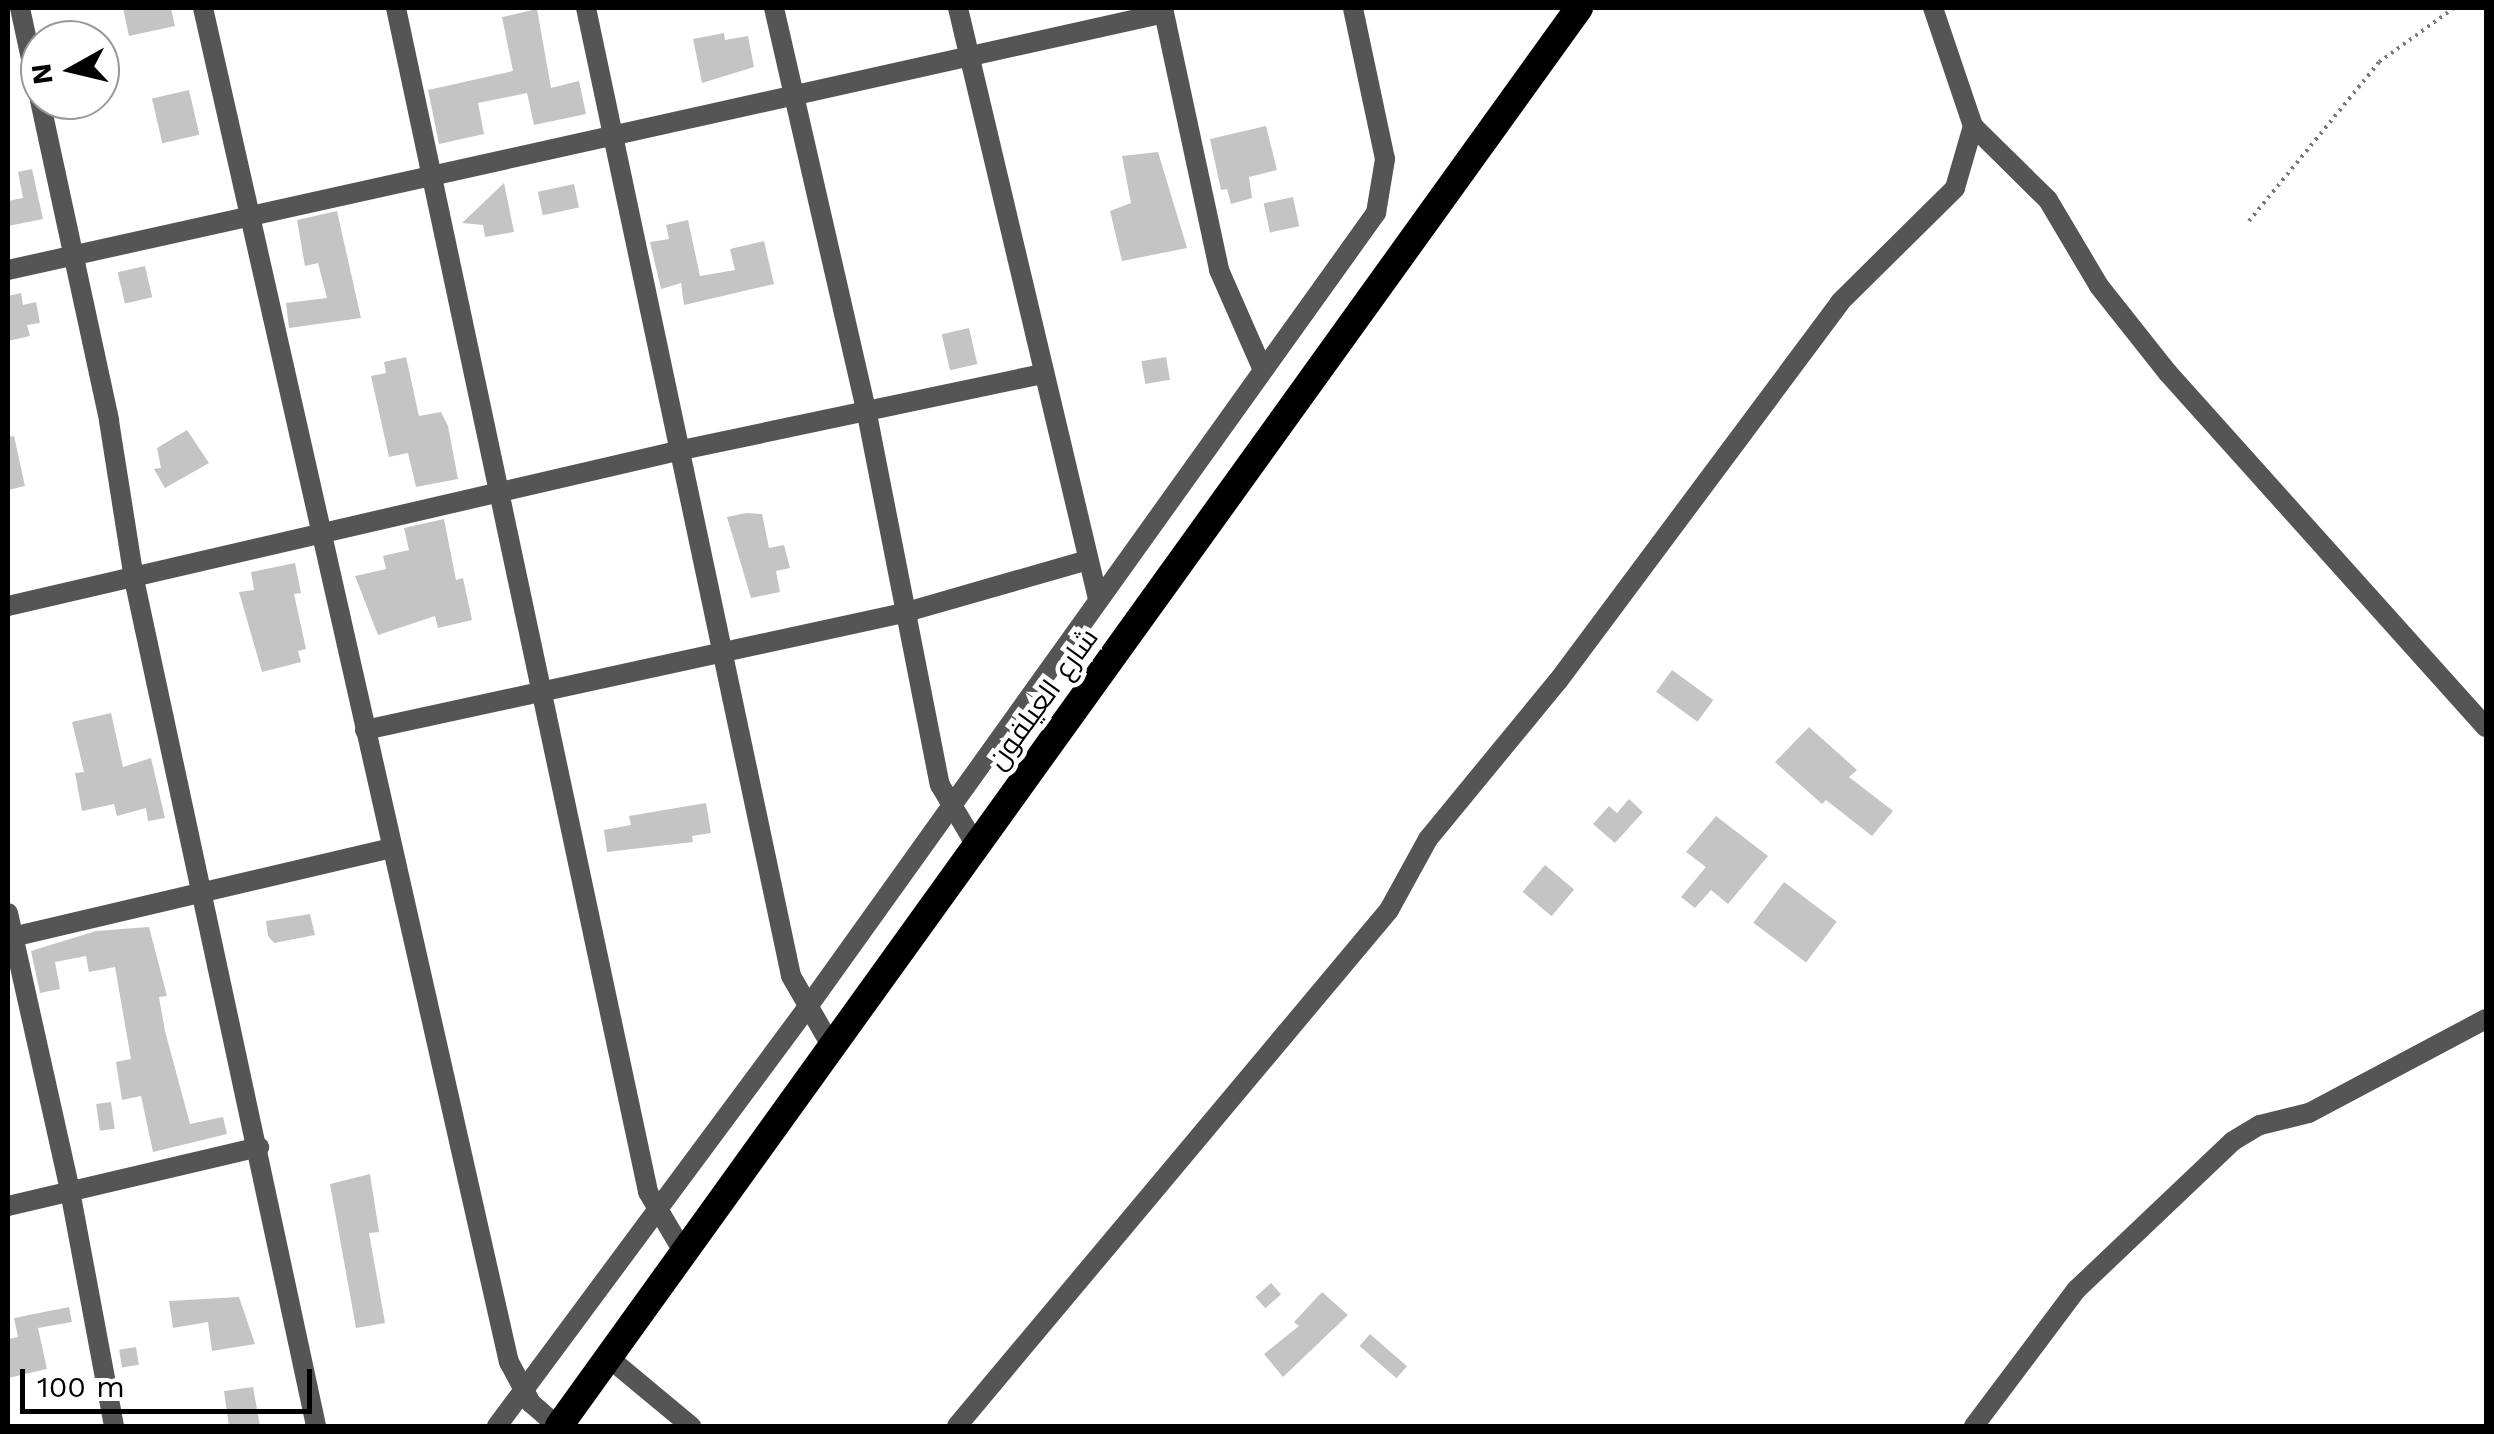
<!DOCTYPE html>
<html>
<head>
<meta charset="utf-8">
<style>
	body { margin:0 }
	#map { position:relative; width:2494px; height:1434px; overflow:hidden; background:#fff; font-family:"Work Sans",Cairo,sans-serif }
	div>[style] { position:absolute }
	.building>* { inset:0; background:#c4c4c4; transform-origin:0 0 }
	.path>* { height:4px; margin-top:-2px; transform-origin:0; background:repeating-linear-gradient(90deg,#777 0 2.5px,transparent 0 7.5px) }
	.minor>* { height:20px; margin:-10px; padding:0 10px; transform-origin:10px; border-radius:10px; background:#555 }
	.trunk>* { height:28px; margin:-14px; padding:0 14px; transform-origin:14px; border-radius:14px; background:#000 }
	span { translate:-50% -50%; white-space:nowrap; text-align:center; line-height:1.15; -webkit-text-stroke:9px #fff; paint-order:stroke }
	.street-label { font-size:28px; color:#000 }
	.frame { position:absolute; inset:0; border:10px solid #000; pointer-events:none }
	.north { position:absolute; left:20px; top:20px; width:100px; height:100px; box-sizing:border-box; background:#fff; border:2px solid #999; border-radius:50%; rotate:262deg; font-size:28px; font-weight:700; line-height:40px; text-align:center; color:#000 }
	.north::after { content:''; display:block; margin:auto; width:35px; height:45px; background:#000; clip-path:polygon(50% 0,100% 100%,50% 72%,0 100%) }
	.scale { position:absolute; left:20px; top:1369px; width:292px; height:45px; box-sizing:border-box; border:5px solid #000; border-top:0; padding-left:12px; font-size:30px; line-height:35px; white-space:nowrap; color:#000; -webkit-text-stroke:8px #fff; paint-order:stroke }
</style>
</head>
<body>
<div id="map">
	<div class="building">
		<div style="clip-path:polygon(123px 8px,171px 8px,175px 26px,129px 36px)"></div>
		<div style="clip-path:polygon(537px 9px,551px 88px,579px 81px,586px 114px,534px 125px,527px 93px,478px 103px,484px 134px,439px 144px,428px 90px,513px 71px,502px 17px)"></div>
		<div style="clip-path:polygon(724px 33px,725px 40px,748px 36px,754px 67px,702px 83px,693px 39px)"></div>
		<div style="left:189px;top:90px;width:46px;height:38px;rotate:77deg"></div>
		<div style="clip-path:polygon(1266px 126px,1277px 170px,1249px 177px,1252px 198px,1231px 204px,1227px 189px,1221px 190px,1210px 139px)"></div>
		<div style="clip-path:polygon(1158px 152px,1187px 248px,1122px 261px,1110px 211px,1131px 203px,1122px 156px)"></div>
		<div style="clip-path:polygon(32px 169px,43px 219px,8px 226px,8px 201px,23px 198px,18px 172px)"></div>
		<div style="clip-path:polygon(504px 183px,514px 232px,485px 237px,483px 225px,462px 223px)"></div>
		<div style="left:574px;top:184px;width:24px;height:37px;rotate:78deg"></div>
		<div style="left:1293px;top:197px;width:30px;height:30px;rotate:78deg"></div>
		<div style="clip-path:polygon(337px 211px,361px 318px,289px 328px,286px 303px,327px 298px,318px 263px,305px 266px,297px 220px)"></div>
		<div style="clip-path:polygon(688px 220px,700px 276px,735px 270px,730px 249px,764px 241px,774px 284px,684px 305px,681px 283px,661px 289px,650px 242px,669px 239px,666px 225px)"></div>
		<div style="left:145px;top:266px;width:32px;height:28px;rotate:77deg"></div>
		<div style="clip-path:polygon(21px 293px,23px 305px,36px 302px,40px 323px,27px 325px,30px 336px,8px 341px,8px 296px)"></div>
		<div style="left:969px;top:328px;width:37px;height:28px;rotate:77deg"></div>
		<div style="clip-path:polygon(406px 357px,419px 416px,441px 412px,448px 426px,458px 479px,416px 487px,408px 453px,389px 457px,371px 376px,386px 373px,384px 362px)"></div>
		<div style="left:1166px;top:357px;width:23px;height:25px;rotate:80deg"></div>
		<div style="clip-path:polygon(187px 430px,209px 463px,165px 488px,154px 469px,161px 468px,157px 448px)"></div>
		<div style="clip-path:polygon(14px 436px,25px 486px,8px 490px,8px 437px)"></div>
		<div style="clip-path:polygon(746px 513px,762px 514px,769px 548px,784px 545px,790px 568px,776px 571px,780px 592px,751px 598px,727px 517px)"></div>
		<div style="clip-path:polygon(444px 519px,456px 580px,463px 578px,472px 620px,438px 628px,435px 616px,378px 635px,355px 576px,386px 569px,383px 556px,409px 550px,404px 528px)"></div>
		<div style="clip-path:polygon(295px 563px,301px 593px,294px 594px,306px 649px,298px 651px,301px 662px,262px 672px,239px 592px,254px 590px,251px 572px)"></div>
		<div style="left:1672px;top:670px;width:51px;height:27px;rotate:36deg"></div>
		<div style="clip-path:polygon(111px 713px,123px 767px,151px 758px,165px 818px,148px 821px,146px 808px,117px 816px,114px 804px,82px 811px,75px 773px,84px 772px,72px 722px)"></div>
		<div style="clip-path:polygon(1809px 727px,1857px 770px,1849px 777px,1893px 811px,1872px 836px,1826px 800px,1822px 804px,1775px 762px)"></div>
		<div style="clip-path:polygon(1629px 799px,1643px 812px,1615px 843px,1593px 824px,1609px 806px,1617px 813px)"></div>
		<div style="clip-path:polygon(706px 803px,711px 833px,692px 836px,693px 842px,607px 852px,604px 830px,631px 825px,629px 816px)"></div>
		<div style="clip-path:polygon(1716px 816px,1768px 856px,1728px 904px,1711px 890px,1695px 908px,1681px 897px,1706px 867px,1686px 852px)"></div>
		<div style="left:1545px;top:865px;width:38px;height:35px;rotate:40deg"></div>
		<div style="left:1784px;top:882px;width:66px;height:51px;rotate:37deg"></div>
		<div style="clip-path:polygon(310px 914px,315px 935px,274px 943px,268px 936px,266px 921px)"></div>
		<div style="clip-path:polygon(149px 927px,167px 996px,159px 997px,165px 1031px,190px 1124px,223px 1117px,227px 1134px,153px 1152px,141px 1096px,122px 1100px,116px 1062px,131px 1059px,115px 967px,89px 972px,86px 956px,55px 962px,60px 989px,40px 993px,31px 951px,96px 931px)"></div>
		<div style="left:111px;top:1102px;width:27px;height:15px;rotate:82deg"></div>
		<div style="clip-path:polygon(370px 1174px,379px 1232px,369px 1233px,385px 1323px,356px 1328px,330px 1184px)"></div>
		<div style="left:1271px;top:1283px;width:15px;height:21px;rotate:48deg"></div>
		<div style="clip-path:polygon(1322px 1292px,1348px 1315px,1283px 1377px,1264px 1354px,1299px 1326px,1294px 1322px)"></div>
		<div style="clip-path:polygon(239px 1297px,255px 1344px,212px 1351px,208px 1322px,173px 1328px,169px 1301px)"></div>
		<div style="clip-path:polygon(69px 1307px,72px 1322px,38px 1328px,47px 1369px,8px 1378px,8px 1339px,18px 1337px,14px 1318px)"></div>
		<div style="left:1370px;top:1334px;width:49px;height:16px;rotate:41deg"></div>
		<div style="left:136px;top:1347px;width:18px;height:17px;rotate:81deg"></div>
		<div style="clip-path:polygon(253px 1387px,260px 1426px,229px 1426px,224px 1391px)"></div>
	</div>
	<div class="path">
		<div style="left:2249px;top:221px;width:205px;rotate:-50.7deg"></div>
		<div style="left:2379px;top:62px;width:92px;rotate:-35.8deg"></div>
	</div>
	<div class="minor">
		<div style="left:20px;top:8px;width:422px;rotate:77.8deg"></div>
		<div style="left:109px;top:421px;width:160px;rotate:81deg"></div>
		<div style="left:134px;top:579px;width:866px;rotate:77.87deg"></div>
		<div style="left:203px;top:8px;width:1388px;rotate:77.27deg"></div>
		<div style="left:509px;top:1362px;width:47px;rotate:61.8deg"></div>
		<div style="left:531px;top:1403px;width:35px;rotate:41deg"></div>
		<div style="left:396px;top:8px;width:1211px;rotate:77.98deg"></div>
		<div style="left:648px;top:1192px;width:71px;rotate:59.5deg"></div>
		<div style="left:586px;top:8px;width:989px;rotate:78.04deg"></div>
		<div style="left:791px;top:976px;width:82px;rotate:60deg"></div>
		<div style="left:774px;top:8px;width:411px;rotate:77.1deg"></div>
		<div style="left:866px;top:409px;width:383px;rotate:78.9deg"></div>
		<div style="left:940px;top:785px;width:72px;rotate:59.2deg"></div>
		<div style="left:958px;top:8px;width:607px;rotate:76.67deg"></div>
		<div style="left:1163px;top:8px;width:268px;rotate:77.9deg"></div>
		<div style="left:1219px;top:270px;width:109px;rotate:66.3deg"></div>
		<div style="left:1973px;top:126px;width:105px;rotate:44.6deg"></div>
		<div style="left:2048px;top:200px;width:100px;rotate:59.3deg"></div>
		<div style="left:2099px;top:286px;width:111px;rotate:51.6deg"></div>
		<div style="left:2168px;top:373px;width:476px;rotate:48.1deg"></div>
		<div style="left:8px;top:270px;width:1184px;rotate:-12.53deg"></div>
		<div style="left:8px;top:606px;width:687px;rotate:-13.04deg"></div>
		<div style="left:677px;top:451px;width:374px;rotate:-11.9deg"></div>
		<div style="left:365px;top:730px;width:551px;rotate:-12.27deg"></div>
		<div style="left:903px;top:613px;width:192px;rotate:-16deg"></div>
		<div style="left:8px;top:913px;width:285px;rotate:77.4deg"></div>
		<div style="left:70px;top:1191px;width:239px;rotate:79.4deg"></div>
		<div style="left:8px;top:938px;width:394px;rotate:-13.2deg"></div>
		<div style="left:8px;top:1206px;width:258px;rotate:-13.2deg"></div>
		<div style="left:609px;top:1358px;width:107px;rotate:39.7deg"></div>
		<div style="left:497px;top:1426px;width:520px;rotate:-53.44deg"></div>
		<div style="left:807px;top:1008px;width:978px;rotate:-54.41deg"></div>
		<div style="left:1376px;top:213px;width:55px;rotate:-80.5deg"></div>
		<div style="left:1385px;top:159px;width:154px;rotate:-102deg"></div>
		<div style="left:957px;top:1426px;width:673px;rotate:-50.06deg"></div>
		<div style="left:1389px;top:910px;width:81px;rotate:-61.2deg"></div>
		<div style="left:1428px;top:839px;width:205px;rotate:-50.6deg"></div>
		<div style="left:1558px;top:681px;width:472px;rotate:-53.3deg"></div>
		<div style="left:1840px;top:302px;width:162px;rotate:-44.7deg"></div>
		<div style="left:1955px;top:188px;width:65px;rotate:-73.8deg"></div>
		<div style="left:1973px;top:126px;width:125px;rotate:-108.7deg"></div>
		<div style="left:1974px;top:1426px;width:170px;rotate:-53.1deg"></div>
		<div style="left:2076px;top:1290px;width:216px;rotate:-43.5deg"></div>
		<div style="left:2233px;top:1141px;width:31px;rotate:-31deg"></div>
		<div style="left:2260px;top:1125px;width:50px;rotate:-13.8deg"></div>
		<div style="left:2309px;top:1113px;width:200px;rotate:-28deg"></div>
	</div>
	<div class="trunk">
		<div style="left:559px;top:1426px;width:1747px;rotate:-54.27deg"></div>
	</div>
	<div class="street-label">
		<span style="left:1043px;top:699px;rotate:-54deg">شارع العيلفون</span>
	</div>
	<div class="frame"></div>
	<div class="north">N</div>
	<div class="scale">100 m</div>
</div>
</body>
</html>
